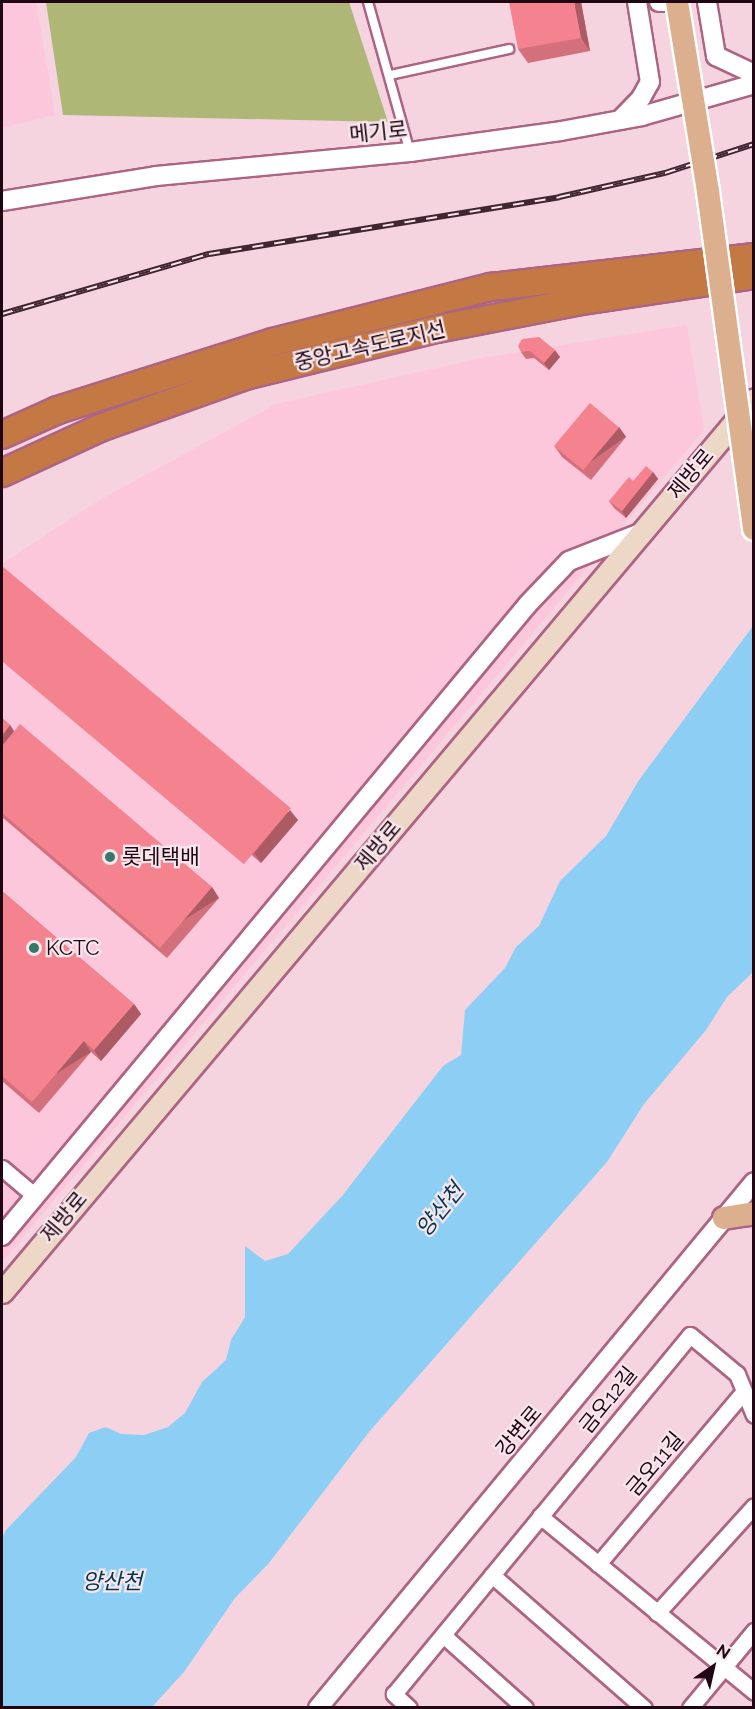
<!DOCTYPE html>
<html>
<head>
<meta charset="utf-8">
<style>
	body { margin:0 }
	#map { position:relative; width:755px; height:1709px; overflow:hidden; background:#f5d4e0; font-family:Raleway,"Noto Sans KR",sans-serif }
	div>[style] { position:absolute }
	.built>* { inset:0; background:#fcc6db }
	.green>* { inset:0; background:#afb777 }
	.water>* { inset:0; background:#8dcff4 }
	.roads { filter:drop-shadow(2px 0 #ad6483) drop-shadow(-2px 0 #ad6483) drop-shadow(0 2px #ad6483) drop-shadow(0 -2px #ad6483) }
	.service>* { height:8px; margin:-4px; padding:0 4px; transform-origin:4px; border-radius:4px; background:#fff }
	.minor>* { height:15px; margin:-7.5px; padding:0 7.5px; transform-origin:7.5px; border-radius:7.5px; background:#fff }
	.tertiary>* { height:18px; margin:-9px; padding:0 9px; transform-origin:9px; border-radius:9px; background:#fff }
	.secondary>* { height:21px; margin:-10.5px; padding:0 10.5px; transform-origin:10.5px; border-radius:10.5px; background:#edd7c7 }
	.primary>* { height:22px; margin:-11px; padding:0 11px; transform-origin:11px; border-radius:11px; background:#dcaf8f }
	.motorway>* { height:26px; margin:-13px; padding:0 13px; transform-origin:13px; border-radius:13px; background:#c47945 }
	.rail>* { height:6px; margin-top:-3px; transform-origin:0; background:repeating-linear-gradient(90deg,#f7e6ec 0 11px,#412632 0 22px); box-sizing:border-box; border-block:2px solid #412632 }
	.bridges { filter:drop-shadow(2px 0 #fff) drop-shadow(-2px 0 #fff) drop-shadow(0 2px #fff) drop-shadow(0 -2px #fff) }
	.primary-bridge>* { height:22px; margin:-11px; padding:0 11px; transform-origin:11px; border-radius:11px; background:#dcaf8f }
	.wall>* { inset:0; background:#d3707b }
	.shaded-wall>* { inset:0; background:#ac5b64; transform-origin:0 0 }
	.building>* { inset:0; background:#f5828f; transform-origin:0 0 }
	.dots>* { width:16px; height:16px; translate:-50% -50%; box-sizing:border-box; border:3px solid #f7e6ec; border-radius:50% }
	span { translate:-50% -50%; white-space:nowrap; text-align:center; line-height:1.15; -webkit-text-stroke:4.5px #f7e6ec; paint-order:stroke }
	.street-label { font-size:21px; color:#200612 }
	.poi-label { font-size:21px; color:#200612 }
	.left { translate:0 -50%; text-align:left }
	.water-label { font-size:22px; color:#003850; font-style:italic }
	.frame { position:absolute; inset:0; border:3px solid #200612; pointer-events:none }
	.north { position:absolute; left:683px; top:1637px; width:60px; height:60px; -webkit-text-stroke:4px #f7e6ec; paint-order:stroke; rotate:34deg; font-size:16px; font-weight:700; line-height:24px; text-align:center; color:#200612 }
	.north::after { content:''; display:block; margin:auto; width:21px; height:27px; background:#200612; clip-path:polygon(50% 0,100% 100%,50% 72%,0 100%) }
</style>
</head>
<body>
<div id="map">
	<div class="built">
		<div style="clip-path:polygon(2px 2px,36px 2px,55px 115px,2px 128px)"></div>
		<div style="clip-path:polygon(687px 325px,704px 430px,2px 1262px,2px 564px,98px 501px,276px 404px,482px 358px)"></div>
	</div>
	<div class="green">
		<div style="clip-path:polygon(46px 2px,349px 2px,388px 122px,63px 115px)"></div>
	</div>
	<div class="water">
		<div style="clip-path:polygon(753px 626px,753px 972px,727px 997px,706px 1030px,644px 1104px,607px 1162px,369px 1432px,269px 1563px,235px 1598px,184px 1672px,152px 1707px,2px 1707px,2px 1538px,6px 1530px,76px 1457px,89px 1433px,106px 1427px,121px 1434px,144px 1435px,168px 1427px,185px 1413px,202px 1382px,226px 1360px,231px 1340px,245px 1317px,245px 1246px,265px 1261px,288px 1254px,342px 1196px,443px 1066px,461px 1055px,465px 1010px,505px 968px,516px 947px,539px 926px,560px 881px,606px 836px,639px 780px)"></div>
	</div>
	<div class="roads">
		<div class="service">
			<div style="left:368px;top:2px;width:156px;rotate:74.4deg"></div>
			<div style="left:390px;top:75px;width:122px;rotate:-12.3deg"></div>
		</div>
		<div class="minor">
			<div style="left:2px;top:1168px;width:43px;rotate:40.3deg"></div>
			<div style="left:540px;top:1516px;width:277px;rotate:39.4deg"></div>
			<div style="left:598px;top:1564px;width:226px;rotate:-49.8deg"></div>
			<div style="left:492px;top:1575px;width:202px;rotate:41.2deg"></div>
			<div style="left:657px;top:1613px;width:144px;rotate:-47.8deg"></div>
			<div style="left:443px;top:1635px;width:110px;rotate:41.7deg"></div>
			<div style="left:409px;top:1708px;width:21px;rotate:-137deg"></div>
			<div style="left:394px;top:1694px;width:465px;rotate:-50.5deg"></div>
			<div style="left:690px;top:1335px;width:61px;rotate:39.7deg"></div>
			<div style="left:737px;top:1374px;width:44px;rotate:67.5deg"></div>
			<div style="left:690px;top:1708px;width:100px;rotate:-50.3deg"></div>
		</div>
		<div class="tertiary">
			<div style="left:659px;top:2px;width:18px"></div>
			<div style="left:707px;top:2px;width:55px;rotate:80.5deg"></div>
			<div style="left:716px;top:56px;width:42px;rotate:25.3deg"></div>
			<div style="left:620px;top:120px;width:30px;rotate:-46deg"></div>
			<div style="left:641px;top:98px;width:18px;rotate:-61deg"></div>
			<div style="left:650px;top:82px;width:81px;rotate:-99.2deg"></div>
			<div style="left:2px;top:201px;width:156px;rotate:-9.2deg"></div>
			<div style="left:156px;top:176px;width:255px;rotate:-5.4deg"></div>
			<div style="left:410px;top:152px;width:152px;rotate:-7.9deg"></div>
			<div style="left:561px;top:131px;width:82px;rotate:-10.5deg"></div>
			<div style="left:642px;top:116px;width:116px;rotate:-15.9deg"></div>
			<div style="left:2px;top:1236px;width:822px;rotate:-50.23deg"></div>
			<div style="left:528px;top:604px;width:59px;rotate:-46.4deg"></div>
			<div style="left:569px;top:561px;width:79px;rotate:-21.4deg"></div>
			<div style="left:318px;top:1708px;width:683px;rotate:-50.34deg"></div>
		</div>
		<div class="secondary">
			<div style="left:2px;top:1292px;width:1167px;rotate:-49.9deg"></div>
		</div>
		<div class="primary">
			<div style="left:724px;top:1218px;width:30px;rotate:-9deg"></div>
		</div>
		<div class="motorway">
			<div style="left:2px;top:435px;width:61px;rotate:-24.1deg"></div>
			<div style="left:58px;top:410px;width:225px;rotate:-17.6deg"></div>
			<div style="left:273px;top:342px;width:225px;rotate:-14.2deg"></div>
			<div style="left:491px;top:287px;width:265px;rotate:-6.5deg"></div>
			<div style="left:2px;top:473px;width:108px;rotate:-24.7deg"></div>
			<div style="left:100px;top:428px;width:154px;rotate:-19.7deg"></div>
			<div style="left:245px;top:376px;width:198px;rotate:-13.8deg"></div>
			<div style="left:437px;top:329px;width:142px;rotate:-11deg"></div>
			<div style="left:576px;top:302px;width:180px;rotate:-8.6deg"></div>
		</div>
	</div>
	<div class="rail">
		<div style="left:2px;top:314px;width:216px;rotate:-16.2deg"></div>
		<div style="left:209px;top:254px;width:355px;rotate:-9.2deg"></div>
		<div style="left:559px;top:197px;width:109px;rotate:-12.8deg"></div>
		<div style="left:665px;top:173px;width:94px;rotate:-18deg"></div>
	</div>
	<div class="bridges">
		<div class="primary-bridge">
			<div style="left:677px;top:2px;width:193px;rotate:80.7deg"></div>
			<div style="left:708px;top:192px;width:340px;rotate:82.2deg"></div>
		</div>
	</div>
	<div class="wall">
		<div style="clip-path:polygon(581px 2px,590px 51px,528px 63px,518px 49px)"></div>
		<div style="clip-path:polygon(539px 337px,560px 357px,549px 370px,534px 358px,526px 359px,521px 352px)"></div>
		<div style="clip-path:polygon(619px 427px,626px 437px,591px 480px,562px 457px,555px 447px)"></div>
		<div style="clip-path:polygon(653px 472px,658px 479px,626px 518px,614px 508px,609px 501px,633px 481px)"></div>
		<div style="clip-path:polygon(2px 567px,298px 820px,261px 863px,2px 643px)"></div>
		<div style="clip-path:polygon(2px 718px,10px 725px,14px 731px,212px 887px,219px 898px,167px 958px,2px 817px)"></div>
		<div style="clip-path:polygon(2px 891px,134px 1004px,141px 1014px,101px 1061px,91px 1052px,39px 1113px,2px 1081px)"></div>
	</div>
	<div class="shaded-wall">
		<div style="clip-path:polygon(574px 2px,581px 2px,590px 51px,581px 38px)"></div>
		<div style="clip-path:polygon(555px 350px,560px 357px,549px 370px,544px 363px)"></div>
		<div style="left:619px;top:427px;width:12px;height:55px;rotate:55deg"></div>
		<div style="clip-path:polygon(653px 472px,658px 479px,626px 518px,622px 511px)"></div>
		<div style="clip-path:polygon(10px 725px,17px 736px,2px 755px,2px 736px)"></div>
		<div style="clip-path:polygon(290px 810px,298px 820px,261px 863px,254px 853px)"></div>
		<div style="left:212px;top:887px;width:13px;height:80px;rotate:58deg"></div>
		<div style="clip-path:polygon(134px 1004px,141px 1014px,101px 1061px,94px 1050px)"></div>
		<div style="left:84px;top:1041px;width:13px;height:80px;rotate:58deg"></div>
	</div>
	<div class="building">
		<div style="clip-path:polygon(509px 2px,574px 2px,581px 38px,518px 49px)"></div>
		<div style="clip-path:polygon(539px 337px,555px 350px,544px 363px,530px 351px,521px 352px,518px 346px,522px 339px)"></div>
		<div style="left:590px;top:403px;width:38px;height:56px;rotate:40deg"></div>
		<div style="clip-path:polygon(646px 466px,653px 472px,622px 511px,609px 501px,629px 477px,633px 481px)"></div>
		<div style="left:2px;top:566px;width:377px;height:73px;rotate:40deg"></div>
		<div style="clip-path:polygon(2px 718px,10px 725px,2px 736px)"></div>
		<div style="clip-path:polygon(20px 724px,212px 887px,160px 948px,2px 813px,2px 746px)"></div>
		<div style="clip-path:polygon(2px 891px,134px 1004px,94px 1050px,84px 1041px,32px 1102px,2px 1076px)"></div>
	</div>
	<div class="dots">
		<div style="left:110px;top:857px;background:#377867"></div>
		<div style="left:34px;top:948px;background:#377867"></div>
	</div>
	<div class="street-label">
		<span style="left:378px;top:132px;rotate:-6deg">메기로</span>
		<span style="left:370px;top:346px;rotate:-13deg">중앙고속도로지선</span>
		<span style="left:691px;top:474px;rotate:-50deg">제방로</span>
		<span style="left:378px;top:846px;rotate:-50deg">제방로</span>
		<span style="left:64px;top:1217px;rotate:-50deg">제방로</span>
		<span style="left:608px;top:1400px;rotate:-51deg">금오12길</span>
		<span style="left:519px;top:1431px;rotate:-50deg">강변로</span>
		<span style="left:655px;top:1464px;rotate:-50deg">금오11길</span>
	</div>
	<div class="poi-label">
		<span class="left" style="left:122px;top:857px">롯데택배</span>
		<span class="left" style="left:46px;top:948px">KCTC</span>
	</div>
	<div class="water-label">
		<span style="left:440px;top:1210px;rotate:-51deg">양산천</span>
		<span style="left:112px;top:1582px">양산천</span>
	</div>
	<div class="frame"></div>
	<div class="north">N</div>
</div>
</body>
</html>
